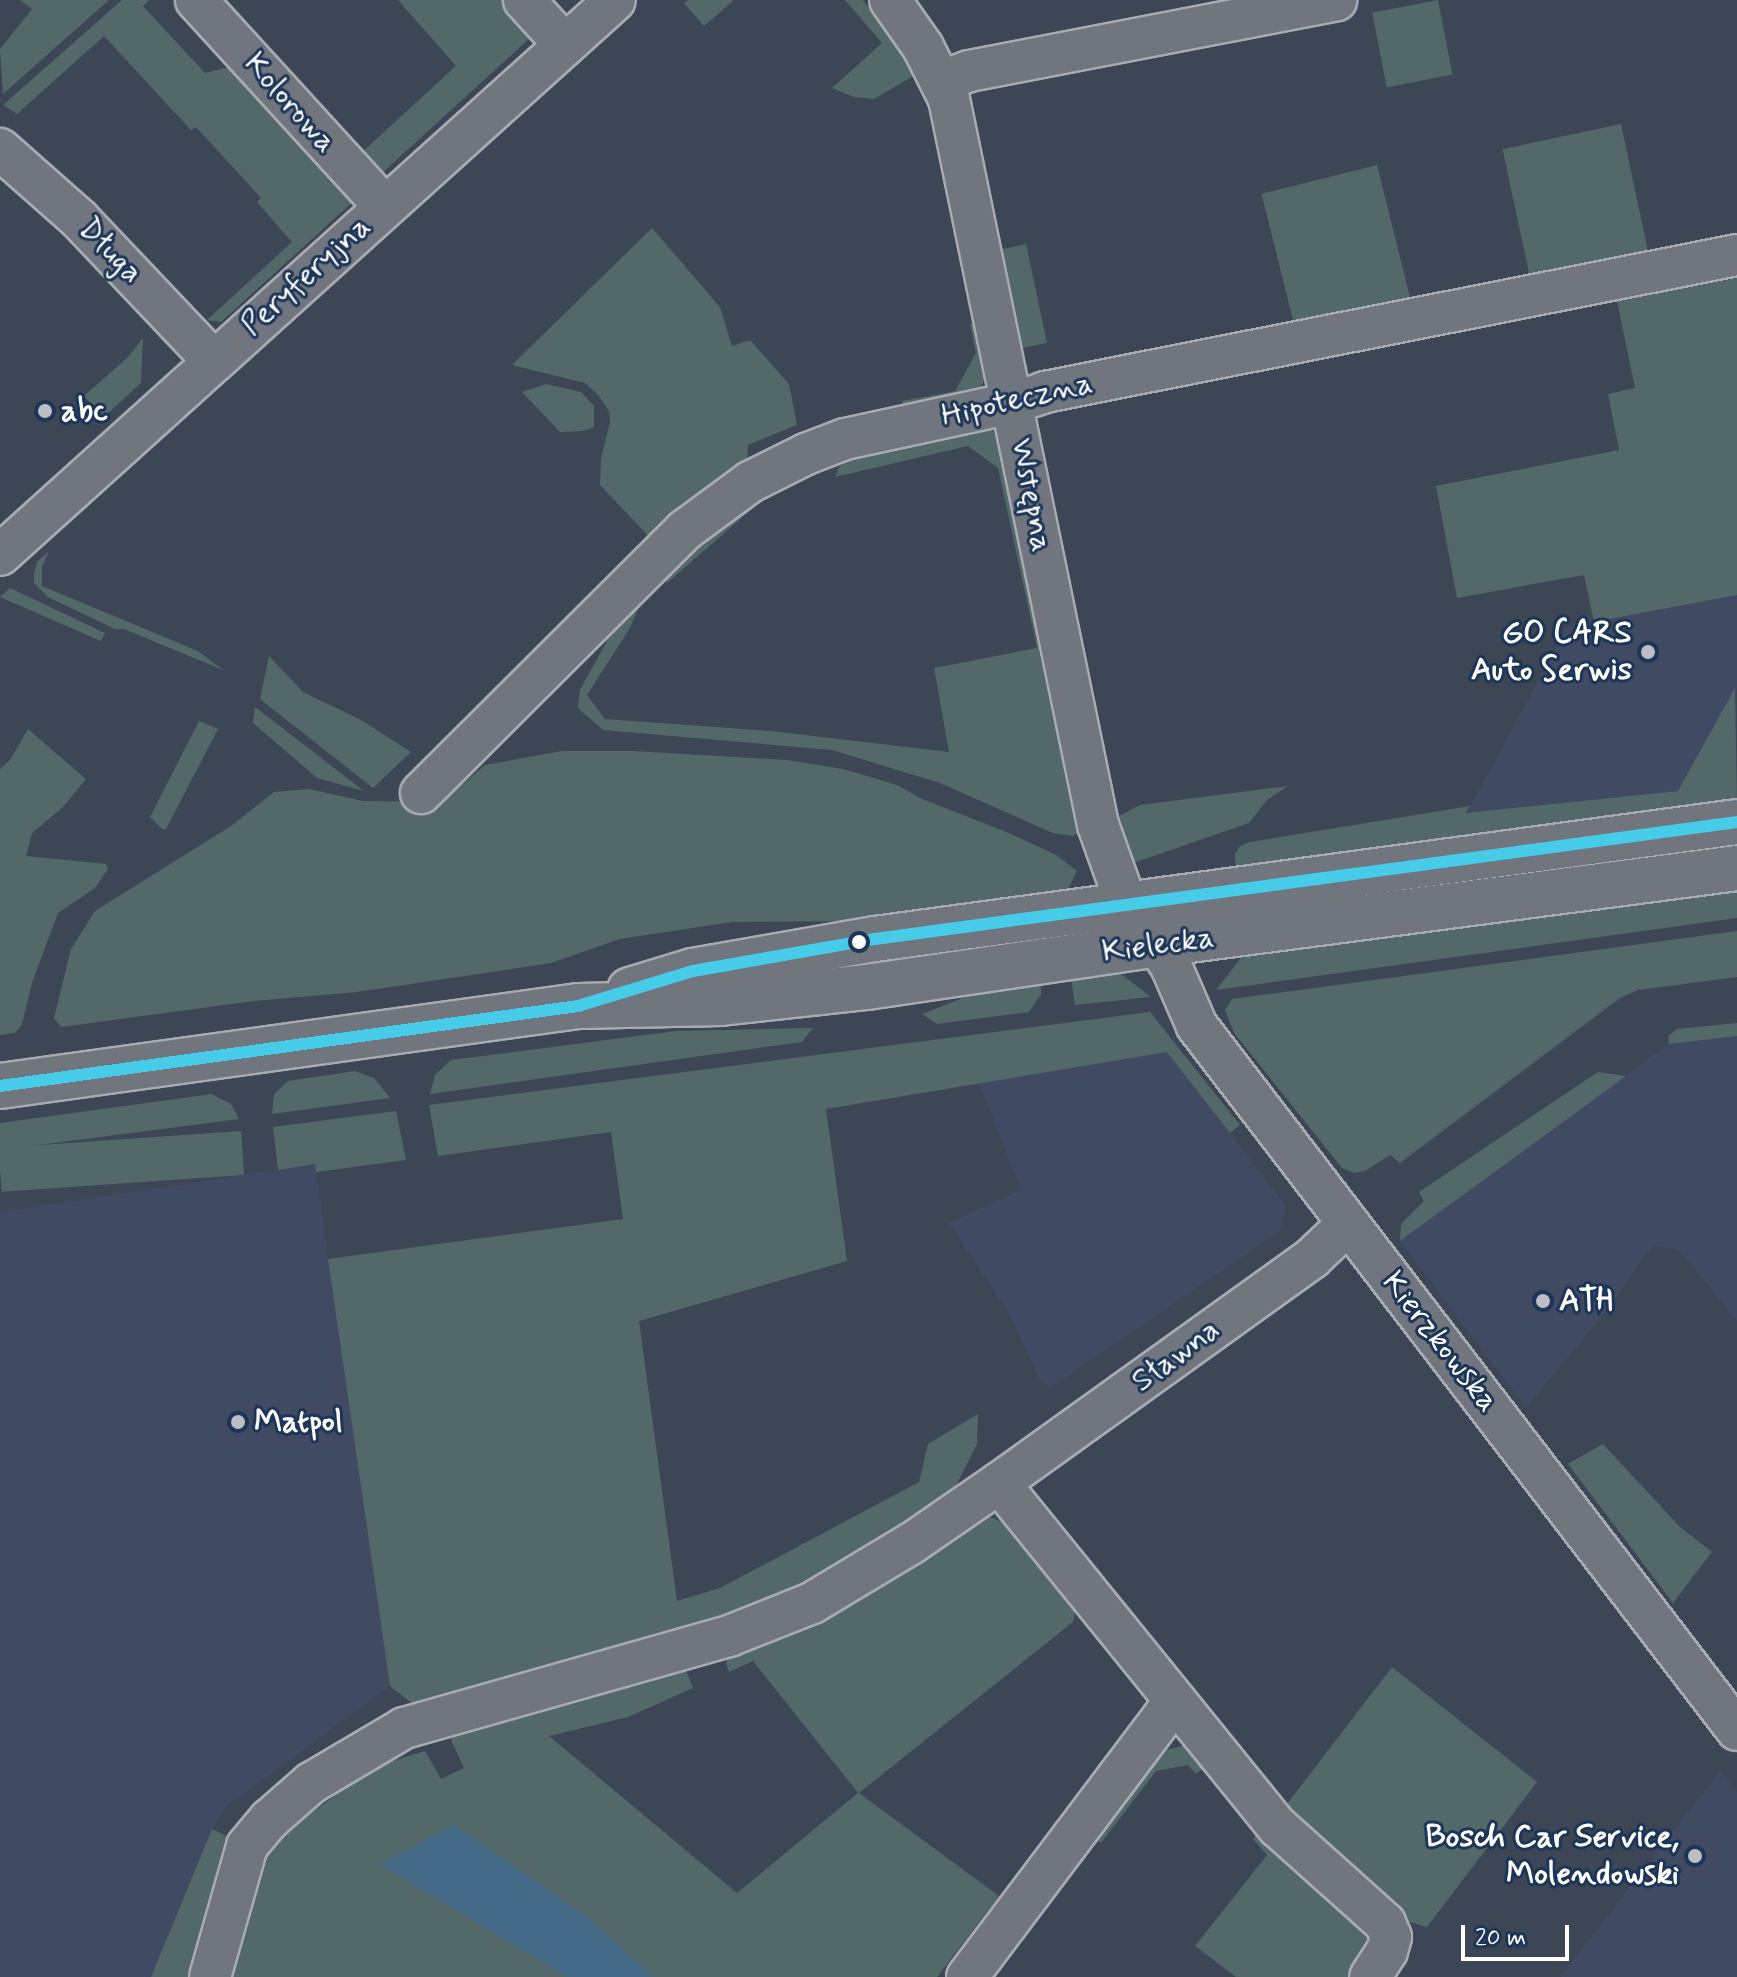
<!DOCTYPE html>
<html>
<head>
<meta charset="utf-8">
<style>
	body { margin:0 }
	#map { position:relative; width:1737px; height:1977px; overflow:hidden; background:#3d4655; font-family:Mynerve,sans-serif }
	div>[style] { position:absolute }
	.built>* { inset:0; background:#414a63 }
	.green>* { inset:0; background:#536969; transform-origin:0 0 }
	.water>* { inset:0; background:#446a87 }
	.roads { filter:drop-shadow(2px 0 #a8acb2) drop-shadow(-2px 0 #a8acb2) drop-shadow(0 2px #a8acb2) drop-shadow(0 -2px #a8acb2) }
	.minor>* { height:40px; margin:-20px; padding:0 20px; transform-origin:20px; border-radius:20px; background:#70757e }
	.major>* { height:44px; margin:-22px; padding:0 22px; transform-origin:22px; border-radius:22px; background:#70757e }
	.bus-1>* { height:12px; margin:-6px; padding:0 6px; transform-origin:6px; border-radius:6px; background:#46cce9 }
	.dots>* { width:22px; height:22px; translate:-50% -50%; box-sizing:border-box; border:4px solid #1d3557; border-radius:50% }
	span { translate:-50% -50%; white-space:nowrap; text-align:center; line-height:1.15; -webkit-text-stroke:6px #1d3557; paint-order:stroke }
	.street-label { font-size:32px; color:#fff }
	.poi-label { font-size:32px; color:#fff; font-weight:700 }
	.left { translate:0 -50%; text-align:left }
	.right { translate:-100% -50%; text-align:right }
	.scale { position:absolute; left:1461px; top:1925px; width:108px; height:36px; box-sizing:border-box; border:4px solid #fff; border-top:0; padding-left:10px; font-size:24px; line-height:28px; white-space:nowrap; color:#fff; -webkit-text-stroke:6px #1d3557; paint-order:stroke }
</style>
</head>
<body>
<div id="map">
	<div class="built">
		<div style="clip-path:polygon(1737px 595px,1737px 688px,1679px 791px,1466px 814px,1567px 628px)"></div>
		<div style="clip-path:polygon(1737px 1036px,1737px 1321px,1678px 1249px,1652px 1246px,1605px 1313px,1526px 1408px,1400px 1241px,1669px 1044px)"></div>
		<div style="clip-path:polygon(1168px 1051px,1286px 1207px,1280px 1231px,1050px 1388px,1039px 1378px,1011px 1317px,949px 1223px,1021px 1190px,979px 1083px)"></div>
		<div style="clip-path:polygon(315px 1164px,390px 1686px,228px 1805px,212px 1829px,151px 1977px,0 1977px,0 1212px)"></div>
		<div style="clip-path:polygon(1720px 1771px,1737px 1792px,1737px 1977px,1560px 1977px)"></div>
	</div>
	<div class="green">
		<div style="clip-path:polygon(20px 0,109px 0,3px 94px,0 49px,32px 9px)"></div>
		<div style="clip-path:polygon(122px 0,149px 0,143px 6px,205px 73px,238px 65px,356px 199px,221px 322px,207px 320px,292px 242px,257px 202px,261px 198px,196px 127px,191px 130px,104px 36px,17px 114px,3px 105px)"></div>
		<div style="clip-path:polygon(398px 0,506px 0,529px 29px,530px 38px,381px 174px,359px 155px,456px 66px)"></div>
		<div style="clip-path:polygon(688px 0,734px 0,704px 26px,684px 3px)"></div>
		<div style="clip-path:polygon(845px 0,863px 0,899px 46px,915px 75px,874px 99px,854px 97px,832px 88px,882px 43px)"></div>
		<div style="left:1438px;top:0;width:76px;height:67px;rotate:79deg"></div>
		<div style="left:1621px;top:124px;width:131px;height:121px;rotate:78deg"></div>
		<div style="left:1377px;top:165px;width:138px;height:119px;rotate:76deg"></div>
		<div style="clip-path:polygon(652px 228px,720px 307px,732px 346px,750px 340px,789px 384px,797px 425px,748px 445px,747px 463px,654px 542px,600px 485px,601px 458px,610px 422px,609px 411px,599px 396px,585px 383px,512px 365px)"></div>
		<div style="left:1026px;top:244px;width:101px;height:26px;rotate:78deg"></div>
		<div style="clip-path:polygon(1737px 278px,1737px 595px,1594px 622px,1584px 575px,1457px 598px,1436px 486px,1619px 450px,1608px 394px,1635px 388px,1617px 301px)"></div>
		<div style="clip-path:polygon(981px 323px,986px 376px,981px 387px,969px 396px,904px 413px,902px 401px,955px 391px,976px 353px,970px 324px)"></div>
		<div style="clip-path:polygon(143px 338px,141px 383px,104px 417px,84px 396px,128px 357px)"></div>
		<div style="clip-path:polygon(546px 384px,581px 392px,594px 406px,594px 427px,583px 431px,560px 432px,522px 392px)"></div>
		<div style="clip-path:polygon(979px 426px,991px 429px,1004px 441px,1082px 830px,1073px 836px,1053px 833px,940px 783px,832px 750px,603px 730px,578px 708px,580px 690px,612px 632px,629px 610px,641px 602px,630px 628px,587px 695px,605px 719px,771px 731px,949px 752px,934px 668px,1037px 648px,998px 468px,968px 446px,835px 477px,839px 467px,859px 453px)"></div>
		<div style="clip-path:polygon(782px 479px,787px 489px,773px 492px,760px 502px,667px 583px,665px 572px,718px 525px)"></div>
		<div style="clip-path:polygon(49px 551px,42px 567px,42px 586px,198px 651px,223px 670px,124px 629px,115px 629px,48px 597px,34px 583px,34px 574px,37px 562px)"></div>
		<div style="clip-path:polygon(10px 588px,105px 633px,101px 641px,0 597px)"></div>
		<div style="clip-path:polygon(269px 656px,303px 692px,361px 720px,411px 752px,373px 788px,260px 699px)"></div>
		<div style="clip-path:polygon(1735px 688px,1737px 801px,1236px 870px,1235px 854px,1240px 846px,1250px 842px,1470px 806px,1466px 813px,1678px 791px)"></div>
		<div style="clip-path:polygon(255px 707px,364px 791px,317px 778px,253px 723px)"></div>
		<div style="clip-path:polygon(199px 721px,218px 729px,166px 829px,162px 829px,150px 817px)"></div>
		<div style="clip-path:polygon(28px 729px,86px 779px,62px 808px,32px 833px,26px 856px,106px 864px,108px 869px,95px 888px,58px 913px,32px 983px,22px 1024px,15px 1033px,0 1035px,0 769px,10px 760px)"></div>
		<div style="clip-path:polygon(562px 751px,634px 751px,787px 760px,843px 769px,897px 785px,922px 799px,1009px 833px,1056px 855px,1077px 871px,1066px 893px,861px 921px,732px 922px,620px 939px,551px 963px,357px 992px,254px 1001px,61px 1027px,54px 1018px,71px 949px,95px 911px,231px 826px,274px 792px,309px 789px,363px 801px,441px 802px,485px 765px)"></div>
		<div style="clip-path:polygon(1288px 786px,1267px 800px,1249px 823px,1139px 861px,1129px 862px,1112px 820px,1140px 805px)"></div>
		<div style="clip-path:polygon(1737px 888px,1737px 918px,1216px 990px,1240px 959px,1250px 954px)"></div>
		<div style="clip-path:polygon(1737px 931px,1737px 977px,1638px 990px,1620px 998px,1400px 1163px,1390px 1155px,1365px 1171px,1354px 1173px,1342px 1168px,1234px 1033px,1225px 1010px,1232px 999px)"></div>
		<div style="clip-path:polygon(1109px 973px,1121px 974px,1151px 997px,1075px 1005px,1071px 977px)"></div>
		<div style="clip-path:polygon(1041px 982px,1041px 994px,1029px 1012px,937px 1024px,922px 1014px,986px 989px)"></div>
		<div style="clip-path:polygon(1150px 1012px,1240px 1125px,1230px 1133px,1167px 1052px,826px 1109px,847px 1261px,639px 1321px,677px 1601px,720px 1588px,919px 1482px,928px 1444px,978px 1414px,977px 1444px,954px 1490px,839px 1568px,724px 1620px,419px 1709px,390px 1686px,328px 1259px,623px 1219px,611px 1132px,438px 1156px,429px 1105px)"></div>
		<div style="clip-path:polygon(1737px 1023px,1737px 1036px,1669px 1044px,1668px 1036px,1677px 1029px)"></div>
		<div style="clip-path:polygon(813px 1028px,802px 1042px,430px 1094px,435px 1075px,451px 1060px,676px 1031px)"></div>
		<div style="clip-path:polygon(355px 1071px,374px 1078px,390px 1098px,272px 1114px,274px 1094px,288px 1081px)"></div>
		<div style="clip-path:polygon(1598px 1072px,1626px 1076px,1400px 1241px,1401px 1224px,1424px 1201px,1419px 1192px)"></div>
		<div style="clip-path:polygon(212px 1094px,231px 1104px,239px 1119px,0 1150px,0 1123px)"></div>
		<div style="clip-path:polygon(396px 1111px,406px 1160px,316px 1172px,315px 1164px,278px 1170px,273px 1127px)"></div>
		<div style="left:241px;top:1131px;width:44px;height:243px;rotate:86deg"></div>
		<div style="clip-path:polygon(1603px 1444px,1680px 1527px,1712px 1552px,1673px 1603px,1568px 1464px)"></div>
		<div style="clip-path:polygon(978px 1516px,991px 1517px,1006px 1524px,1075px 1613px,1073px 1622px,859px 1793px,999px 1896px,937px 1977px,226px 1977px,261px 1856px,303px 1819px,356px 1780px,379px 1765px,425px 1751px,441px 1779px,464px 1768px,451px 1740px,455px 1729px,683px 1663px,693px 1688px,628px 1717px,549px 1736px,737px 1893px,858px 1793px,753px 1661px,729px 1672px,726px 1662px,733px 1652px)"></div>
		<div style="clip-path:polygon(1392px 1667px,1537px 1782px,1427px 1927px,1406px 1921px,1284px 1808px)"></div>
		<div style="clip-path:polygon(1186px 1745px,1206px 1766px,1196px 1774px,1188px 1765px,1156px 1771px,1101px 1843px,1093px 1837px,1158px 1752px)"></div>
		<div style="clip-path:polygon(1262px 1826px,1366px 1917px,1374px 1942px,1356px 1977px,1236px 1977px,1195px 1946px,1267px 1855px,1253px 1839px)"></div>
		<div style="clip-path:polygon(212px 1829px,233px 1839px,190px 1977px,151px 1977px)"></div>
	</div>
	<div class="water">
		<div style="clip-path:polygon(454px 1825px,586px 1916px,654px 1977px,567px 1977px,380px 1864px)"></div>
	</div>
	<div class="roads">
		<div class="minor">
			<div style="left:196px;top:0;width:279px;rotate:47.6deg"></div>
			<div style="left:524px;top:0;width:61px;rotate:47.7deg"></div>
			<div style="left:890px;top:0;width:57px;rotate:54.9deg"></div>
			<div style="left:923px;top:47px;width:58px;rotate:63.4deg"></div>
			<div style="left:949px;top:99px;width:741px;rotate:78.4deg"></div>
			<div style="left:1098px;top:825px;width:71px;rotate:70.3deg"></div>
			<div style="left:1122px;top:892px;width:89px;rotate:56.5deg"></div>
			<div style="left:1171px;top:966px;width:65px;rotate:66.6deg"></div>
			<div style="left:1197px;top:1026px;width:887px;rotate:52.51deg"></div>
			<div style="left:942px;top:81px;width:29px;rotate:-20deg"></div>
			<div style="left:969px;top:71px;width:374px;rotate:-10.9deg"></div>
			<div style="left:0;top:149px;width:106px;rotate:41.5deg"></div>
			<div style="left:79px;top:219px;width:195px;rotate:46.5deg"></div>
			<div style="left:0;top:555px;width:828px;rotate:-42.06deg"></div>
			<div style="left:421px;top:793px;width:373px;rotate:-44.9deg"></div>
			<div style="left:685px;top:530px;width:81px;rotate:-36.4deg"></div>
			<div style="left:750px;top:482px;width:63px;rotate:-26.6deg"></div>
			<div style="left:806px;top:454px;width:42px;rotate:-21deg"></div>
			<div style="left:845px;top:439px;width:171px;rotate:-12.2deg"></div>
			<div style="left:1012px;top:403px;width:35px;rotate:-18deg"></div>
			<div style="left:1045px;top:392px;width:705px;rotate:-11.2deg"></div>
			<div style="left:999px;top:1483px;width:443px;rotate:51deg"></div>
			<div style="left:1278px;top:1827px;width:144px;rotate:41.9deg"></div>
			<div style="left:1385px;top:1923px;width:15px;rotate:67deg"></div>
			<div style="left:1391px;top:1937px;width:15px;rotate:106deg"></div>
			<div style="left:1387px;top:1951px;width:31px;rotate:123deg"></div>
			<div style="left:210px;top:1977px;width:136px;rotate:-74.2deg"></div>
			<div style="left:247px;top:1846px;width:35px;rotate:-50deg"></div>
			<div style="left:270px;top:1819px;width:55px;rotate:-41.3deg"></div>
			<div style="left:311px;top:1783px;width:108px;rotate:-30.6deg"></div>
			<div style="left:404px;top:1728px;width:338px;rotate:-15.8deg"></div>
			<div style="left:729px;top:1636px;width:89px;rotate:-21.7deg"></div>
			<div style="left:812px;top:1603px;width:117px;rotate:-31deg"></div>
			<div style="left:912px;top:1543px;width:106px;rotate:-34.6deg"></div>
			<div style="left:999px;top:1483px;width:385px;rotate:-35.7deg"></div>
			<div style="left:1312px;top:1258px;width:50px;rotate:-43.4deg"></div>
			<div style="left:967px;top:1977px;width:344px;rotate:-53deg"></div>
		</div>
		<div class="major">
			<div style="left:630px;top:990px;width:66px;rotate:-16.8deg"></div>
			<div style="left:693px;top:971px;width:185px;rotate:-10deg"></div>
			<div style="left:875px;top:939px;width:870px;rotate:-7.73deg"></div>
			<div style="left:0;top:1086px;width:584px;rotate:-7.88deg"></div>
			<div style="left:578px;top:1006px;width:143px;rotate:-1.2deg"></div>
			<div style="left:721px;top:1003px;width:147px;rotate:-6.3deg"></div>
			<div style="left:867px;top:987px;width:295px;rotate:-8.4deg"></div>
			<div style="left:1159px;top:944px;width:583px;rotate:-7.49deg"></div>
		</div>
	</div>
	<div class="bus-1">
		<div style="left:0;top:1086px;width:584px;rotate:-7.88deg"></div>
		<div style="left:578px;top:1006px;width:120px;rotate:-16.9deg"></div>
		<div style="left:693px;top:971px;width:185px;rotate:-10deg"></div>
		<div style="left:875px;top:939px;width:870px;rotate:-7.73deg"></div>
	</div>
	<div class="dots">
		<div style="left:45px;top:411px;background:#bbbec4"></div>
		<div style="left:1648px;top:652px;background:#bbbec4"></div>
		<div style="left:859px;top:942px;background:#fff"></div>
		<div style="left:1543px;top:1301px;background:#bbbec4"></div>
		<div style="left:238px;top:1422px;background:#bbbec4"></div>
		<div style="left:1695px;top:1856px;background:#bbbec4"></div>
	</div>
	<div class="street-label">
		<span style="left:290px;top:103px;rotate:48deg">Kolorowa</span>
		<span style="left:110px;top:251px;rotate:46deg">Długa</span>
		<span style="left:306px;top:276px;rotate:-42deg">Peryferyjna</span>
		<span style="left:1017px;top:400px;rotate:-13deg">Hipoteczna</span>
		<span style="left:1031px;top:495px;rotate:79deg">Wstępna</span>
		<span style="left:1158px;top:945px;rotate:-8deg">Kielecka</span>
		<span style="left:1440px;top:1342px;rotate:52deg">Kierzkowska</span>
		<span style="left:1176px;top:1356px;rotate:-36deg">Sławna</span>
	</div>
	<div class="poi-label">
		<span class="left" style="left:61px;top:411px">abc</span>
		<span class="right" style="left:1632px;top:652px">GO CARS<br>Auto Serwis</span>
		<span class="left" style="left:1559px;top:1301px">ATH</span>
		<span class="left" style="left:254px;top:1422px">Matpol</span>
		<span class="right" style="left:1679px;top:1856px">Bosch Car Service,<br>Molendowski</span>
	</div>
	<div class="scale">20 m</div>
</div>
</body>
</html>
